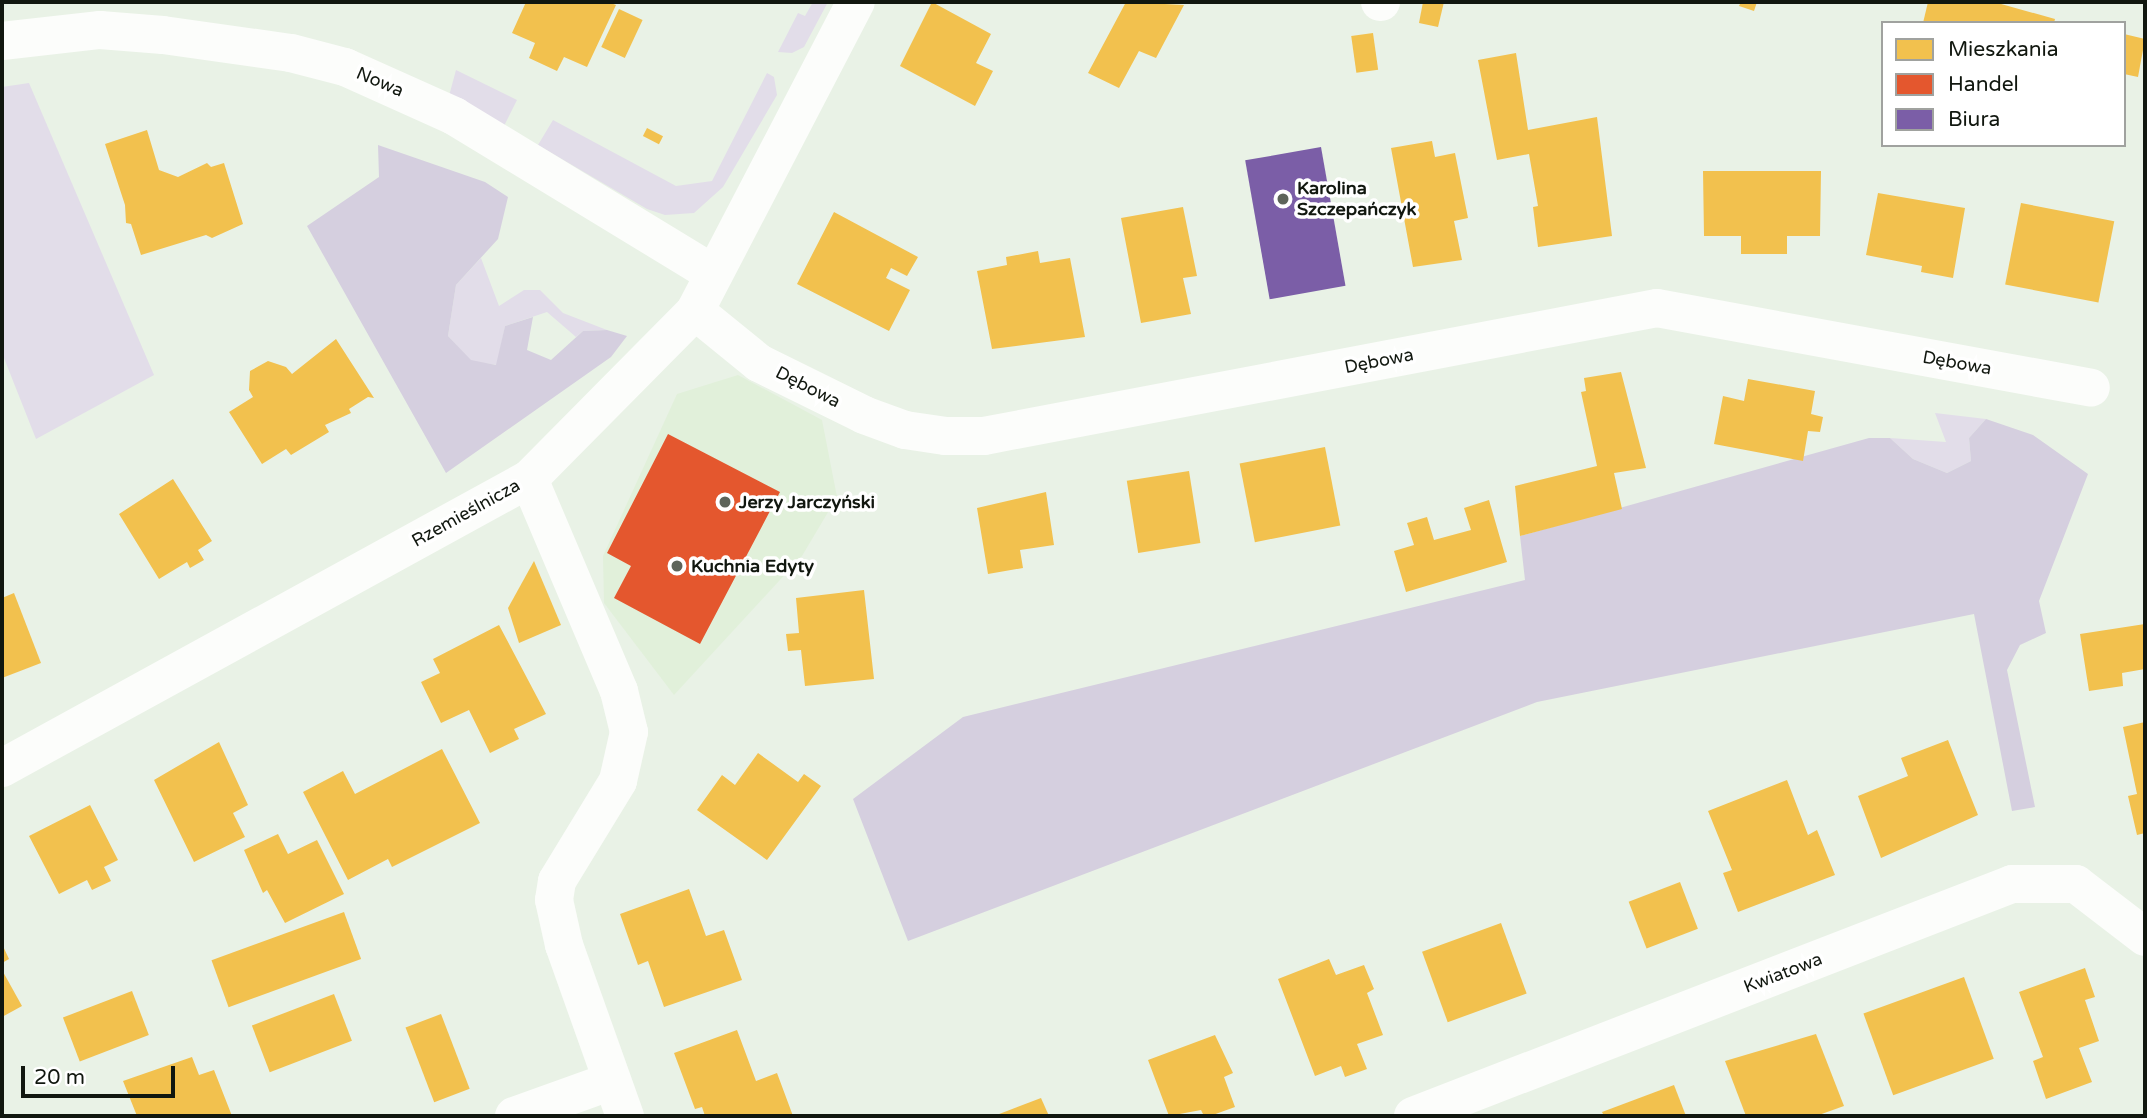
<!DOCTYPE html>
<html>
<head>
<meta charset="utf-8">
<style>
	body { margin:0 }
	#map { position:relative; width:2147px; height:1118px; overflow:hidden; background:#e9f2e6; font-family:"Varela Round",sans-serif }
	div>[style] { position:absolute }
	.built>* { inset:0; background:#e1f0da }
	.green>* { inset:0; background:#e2dde9 }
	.forest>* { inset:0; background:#d5cfdf }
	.homes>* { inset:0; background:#f2c14e; transform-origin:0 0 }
	.shops>* { inset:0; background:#e4572e }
	.offices>* { inset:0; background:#7b5ea7; transform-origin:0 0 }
	.minor>* { height:38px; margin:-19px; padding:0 19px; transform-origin:19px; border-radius:19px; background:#fcfdfb }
	.dots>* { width:19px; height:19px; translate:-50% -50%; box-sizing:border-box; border:4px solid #fff; border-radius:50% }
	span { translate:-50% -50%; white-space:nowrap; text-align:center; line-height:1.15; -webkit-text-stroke:7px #fff; paint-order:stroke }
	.street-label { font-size:18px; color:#11170f }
	.poi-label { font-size:18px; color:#11170f; font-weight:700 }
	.left { translate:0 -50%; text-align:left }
	.frame { position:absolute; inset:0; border:4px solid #11170f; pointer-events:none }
	.legend { position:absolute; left:1881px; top:21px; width:245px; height:126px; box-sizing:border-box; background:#fff; border:2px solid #a0a29f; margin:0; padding:9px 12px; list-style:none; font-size:21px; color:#11170f }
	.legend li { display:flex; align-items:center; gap:14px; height:35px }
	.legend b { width:35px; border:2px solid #a0a29f }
	.scale { position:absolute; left:21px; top:1066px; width:154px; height:32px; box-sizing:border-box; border:4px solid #11170f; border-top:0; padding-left:9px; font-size:21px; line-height:24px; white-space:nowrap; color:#11170f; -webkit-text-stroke:5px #fff; paint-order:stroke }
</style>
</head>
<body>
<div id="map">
	<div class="built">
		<div style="clip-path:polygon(738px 375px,822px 420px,837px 497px,802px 556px,674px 695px,604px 603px,603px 556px,677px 394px)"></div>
	</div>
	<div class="green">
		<div style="clip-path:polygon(813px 2px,828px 2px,804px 47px,792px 53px,778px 52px,798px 13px,805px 16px)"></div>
		<div style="clip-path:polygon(456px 70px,517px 100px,503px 128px,449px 96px)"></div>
		<div style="clip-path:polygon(767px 73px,774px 77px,777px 95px,723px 187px,694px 213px,665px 215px,647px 209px,538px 145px,553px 120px,676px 186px,712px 181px)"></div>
		<div style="clip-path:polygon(29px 83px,154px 375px,36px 439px,2px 353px,2px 87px)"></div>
		<div style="clip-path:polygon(481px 258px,499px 306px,524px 290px,540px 290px,563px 313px,607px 330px,583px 331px,576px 337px,547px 312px,505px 326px,497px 365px,471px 361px,448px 336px,456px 285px)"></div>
		<div style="clip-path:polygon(1935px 413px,1986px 419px,1969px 438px,1971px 461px,1947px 473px,1913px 459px,1890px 438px,1946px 442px)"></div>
	</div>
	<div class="forest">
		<div style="clip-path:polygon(378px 145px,485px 182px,508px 197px,498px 239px,456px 285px,448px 336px,471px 360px,496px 365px,505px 326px,533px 317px,527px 350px,551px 360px,583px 331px,607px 330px,627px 336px,611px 357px,446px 473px,307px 226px,379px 177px)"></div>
		<div style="clip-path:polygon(1986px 419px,2033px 435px,2088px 474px,2039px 601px,2046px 633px,2020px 645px,2007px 670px,2035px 807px,2012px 811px,1974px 614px,1537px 702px,908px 941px,853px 799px,963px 717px,1525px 580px,1520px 536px,1869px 438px,1890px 438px,1913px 459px,1947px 473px,1971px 461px,1969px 438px)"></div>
	</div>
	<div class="homes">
		<div style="clip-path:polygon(526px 2px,608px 2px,616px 5px,587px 67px,564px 57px,557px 71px,529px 58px,535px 43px,512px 33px)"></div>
		<div style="clip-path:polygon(932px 2px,991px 34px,976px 63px,993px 71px,975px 106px,900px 66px)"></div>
		<div style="clip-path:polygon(1126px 2px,1184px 5px,1156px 58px,1139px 51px,1119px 88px,1088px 73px)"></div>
		<div style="clip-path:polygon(1423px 2px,1444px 2px,1438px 27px,1419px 23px)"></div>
		<div style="clip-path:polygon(1741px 2px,1757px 2px,1754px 11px,1739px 6px)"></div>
		<div style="clip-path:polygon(1928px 2px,1994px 2px,2055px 19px,2054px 23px,1923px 23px)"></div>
		<div style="left:619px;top:9px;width:26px;height:42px;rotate:25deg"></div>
		<div style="left:1373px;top:33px;width:37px;height:22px;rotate:82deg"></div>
		<div style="clip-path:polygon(2124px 34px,2145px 39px,2138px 77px,2124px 74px)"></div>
		<div style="clip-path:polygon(1516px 53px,1528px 130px,1597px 117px,1612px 236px,1538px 247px,1533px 207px,1538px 206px,1529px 154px,1497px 160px,1478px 60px)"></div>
		<div style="left:647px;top:128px;width:18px;height:9px;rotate:27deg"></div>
		<div style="clip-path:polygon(147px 130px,159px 170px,178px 177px,207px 163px,211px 167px,224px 163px,243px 224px,212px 238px,206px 235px,141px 255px,131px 224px,126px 223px,125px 205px,105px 144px)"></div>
		<div style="clip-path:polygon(1432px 141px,1435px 157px,1455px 153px,1468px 218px,1454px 221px,1462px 260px,1413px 267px,1391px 148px)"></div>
		<div style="clip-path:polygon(1703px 171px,1821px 171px,1820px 236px,1787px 236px,1787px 254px,1741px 254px,1741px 236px,1704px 236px)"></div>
		<div style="clip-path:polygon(1878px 193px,1965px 208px,1953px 278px,1921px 272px,1922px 266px,1866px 255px)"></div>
		<div style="left:2021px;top:203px;width:95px;height:83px;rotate:11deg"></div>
		<div style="clip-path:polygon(1183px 207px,1197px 276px,1183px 278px,1191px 314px,1141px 323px,1121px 218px)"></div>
		<div style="clip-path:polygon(834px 212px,918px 257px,907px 276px,891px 268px,886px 278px,910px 290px,889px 331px,797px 284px)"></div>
		<div style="clip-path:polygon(1038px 251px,1040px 263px,1070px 258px,1085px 337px,992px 349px,977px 271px,1007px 265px,1006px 257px)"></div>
		<div style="clip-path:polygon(336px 339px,374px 398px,368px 397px,349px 409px,351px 413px,325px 425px,329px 432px,291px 455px,286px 449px,262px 464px,229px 412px,253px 397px,249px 390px,250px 371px,268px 361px,286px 367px,292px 374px)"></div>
		<div style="clip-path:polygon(1621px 372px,1646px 468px,1614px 473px,1622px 509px,1520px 536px,1515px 486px,1597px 466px,1581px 392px,1586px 391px,1584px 378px)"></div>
		<div style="clip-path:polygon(1748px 379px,1815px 391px,1811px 414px,1823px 417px,1820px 432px,1808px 431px,1803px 461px,1714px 444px,1723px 396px,1744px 401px)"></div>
		<div style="left:1325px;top:447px;width:80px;height:87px;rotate:79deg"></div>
		<div style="left:1189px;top:471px;width:73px;height:63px;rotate:81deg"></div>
		<div style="clip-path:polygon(173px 479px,212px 541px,198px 550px,204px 560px,190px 568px,187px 562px,159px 579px,119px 514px)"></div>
		<div style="clip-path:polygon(1046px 492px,1054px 545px,1020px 550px,1023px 568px,988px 574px,977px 508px)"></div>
		<div style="clip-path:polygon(1489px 500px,1507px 562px,1406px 592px,1394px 551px,1414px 545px,1407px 523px,1427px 517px,1434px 540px,1471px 530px,1464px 508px)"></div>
		<div style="clip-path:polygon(534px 561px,561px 625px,519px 643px,508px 608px)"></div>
		<div style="clip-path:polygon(864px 590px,874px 679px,805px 686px,801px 650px,788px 651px,786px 634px,799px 633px,796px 598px)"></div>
		<div style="clip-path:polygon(14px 593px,41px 663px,2px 678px,2px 598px)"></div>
		<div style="clip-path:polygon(2145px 624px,2145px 669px,2122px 673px,2123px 686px,2089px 691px,2080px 634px)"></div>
		<div style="clip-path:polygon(499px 625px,546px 714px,514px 729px,519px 739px,490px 753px,469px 710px,441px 723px,421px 682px,440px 673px,433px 659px)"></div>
		<div style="clip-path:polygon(2145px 722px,2145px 833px,2137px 835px,2128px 796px,2137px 794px,2123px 727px)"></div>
		<div style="clip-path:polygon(1948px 740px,1978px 815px,1881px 858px,1858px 796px,1908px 776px,1901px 758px)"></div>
		<div style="clip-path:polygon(219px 742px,248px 805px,233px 813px,245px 837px,194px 862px,154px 780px)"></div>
		<div style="clip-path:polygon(442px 749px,480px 823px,392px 867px,388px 859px,348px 880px,303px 792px,343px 771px,355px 794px)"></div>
		<div style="clip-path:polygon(758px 753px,798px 782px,804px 774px,821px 786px,767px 860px,697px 810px,722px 775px,735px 785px)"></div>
		<div style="clip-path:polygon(1787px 780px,1808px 835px,1817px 830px,1835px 875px,1738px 912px,1723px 873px,1732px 870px,1708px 811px)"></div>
		<div style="clip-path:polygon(90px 805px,118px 860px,104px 867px,111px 881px,92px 890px,87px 880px,59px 894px,29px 836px)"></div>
		<div style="clip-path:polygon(278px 834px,288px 854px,317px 840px,344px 894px,285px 923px,267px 890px,263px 893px,244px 850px)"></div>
		<div style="left:1680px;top:882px;width:50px;height:55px;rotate:69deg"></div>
		<div style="clip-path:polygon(689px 889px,706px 936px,724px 930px,742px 980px,664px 1007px,648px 961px,638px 965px,620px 914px)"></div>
		<div style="left:344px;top:912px;width:50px;height:141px;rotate:70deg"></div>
		<div style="left:1501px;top:923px;width:75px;height:84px;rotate:70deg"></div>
		<div style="clip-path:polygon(2px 944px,9px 959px,2px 963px)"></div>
		<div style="clip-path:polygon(1329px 959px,1336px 975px,1364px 965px,1374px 989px,1367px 993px,1383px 1035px,1357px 1044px,1367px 1069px,1345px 1077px,1341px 1066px,1315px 1076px,1278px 979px)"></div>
		<div style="clip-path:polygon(2085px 968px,2095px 997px,2085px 1000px,2099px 1041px,2079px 1048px,2092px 1082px,2046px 1099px,2033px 1061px,2043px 1057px,2019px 992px)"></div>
		<div style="clip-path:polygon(2px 970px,22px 1006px,2px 1017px)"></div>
		<div style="left:1964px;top:977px;width:87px;height:107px;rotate:70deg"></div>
		<div style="left:132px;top:991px;width:47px;height:74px;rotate:69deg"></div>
		<div style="left:334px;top:994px;width:50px;height:88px;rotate:69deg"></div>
		<div style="left:441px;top:1014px;width:80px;height:38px;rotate:69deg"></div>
		<div style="clip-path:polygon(737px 1030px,756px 1081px,777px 1073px,793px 1116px,705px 1116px,702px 1107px,695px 1109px,674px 1053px)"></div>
		<div style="clip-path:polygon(1816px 1034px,1844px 1106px,1816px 1116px,1746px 1116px,1725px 1061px)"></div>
		<div style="clip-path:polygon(1215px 1035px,1233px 1073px,1224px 1077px,1235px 1107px,1210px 1116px,1204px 1116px,1201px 1110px,1169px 1116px,1148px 1060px)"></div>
		<div style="clip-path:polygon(192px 1057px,199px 1075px,214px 1070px,232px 1116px,137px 1116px,123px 1081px)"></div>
		<div style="clip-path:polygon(1674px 1085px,1686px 1116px,1604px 1116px,1602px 1112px)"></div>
		<div style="clip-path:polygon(1041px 1098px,1049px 1116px,994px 1116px)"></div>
	</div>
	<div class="shops">
		<div style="clip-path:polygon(668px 434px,780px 492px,700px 644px,614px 598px,631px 566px,607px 553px)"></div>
	</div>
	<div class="offices">
		<div style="left:1321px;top:147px;width:141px;height:77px;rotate:80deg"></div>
	</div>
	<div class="minor">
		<div style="left:1380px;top:2px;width:1px"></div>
		<div style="left:2px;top:41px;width:99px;rotate:-6.4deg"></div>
		<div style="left:100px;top:30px;width:63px;rotate:4.5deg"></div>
		<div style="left:163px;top:35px;width:129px;rotate:8deg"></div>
		<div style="left:291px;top:53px;width:56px;rotate:14.5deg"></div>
		<div style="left:345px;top:67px;width:120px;rotate:24.2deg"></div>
		<div style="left:454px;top:116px;width:304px;rotate:31.3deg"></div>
		<div style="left:695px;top:311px;width:82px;rotate:39.1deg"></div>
		<div style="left:759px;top:363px;width:117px;rotate:26.3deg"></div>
		<div style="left:864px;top:415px;width:44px;rotate:20.1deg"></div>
		<div style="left:905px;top:430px;width:40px;rotate:8.5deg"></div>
		<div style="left:945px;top:436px;width:39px"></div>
		<div style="left:984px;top:436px;width:685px;rotate:-10.77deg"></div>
		<div style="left:1657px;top:308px;width:441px;rotate:10.4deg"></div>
		<div style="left:529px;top:479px;width:230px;rotate:67deg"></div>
		<div style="left:619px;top:691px;width:42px;rotate:76.3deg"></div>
		<div style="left:629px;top:732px;width:50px;rotate:102.7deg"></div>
		<div style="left:618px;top:781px;width:117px;rotate:121.4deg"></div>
		<div style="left:557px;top:881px;width:19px;rotate:99deg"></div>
		<div style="left:554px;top:900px;width:46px;rotate:77.5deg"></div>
		<div style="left:564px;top:945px;width:182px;rotate:70.4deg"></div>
		<div style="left:2px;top:768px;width:601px;rotate:-28.74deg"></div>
		<div style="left:529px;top:479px;width:236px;rotate:-45.3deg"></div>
		<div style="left:695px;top:311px;width:348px;rotate:-62.5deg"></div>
		<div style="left:514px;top:1116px;width:104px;rotate:-19.7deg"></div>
		<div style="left:1413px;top:1116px;width:642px;rotate:-21.17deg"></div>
		<div style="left:2012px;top:884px;width:64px"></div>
		<div style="left:2076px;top:884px;width:87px;rotate:37.5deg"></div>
	</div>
	<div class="dots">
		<div style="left:1283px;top:199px;background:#5d645a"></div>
		<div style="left:725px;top:502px;background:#5d645a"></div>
		<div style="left:677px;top:566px;background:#5d645a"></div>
	</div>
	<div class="street-label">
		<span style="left:380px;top:82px;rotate:23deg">Nowa</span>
		<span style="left:1379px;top:361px;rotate:-11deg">Dębowa</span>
		<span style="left:1957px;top:363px;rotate:10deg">Dębowa</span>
		<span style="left:808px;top:387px;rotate:27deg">Dębowa</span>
		<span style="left:466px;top:513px;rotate:-29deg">Rzemieślnicza</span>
		<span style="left:1783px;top:973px;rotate:-21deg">Kwiatowa</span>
	</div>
	<div class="poi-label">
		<span class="left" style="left:1297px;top:199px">Karolina<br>Szczepańczyk</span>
		<span class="left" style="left:739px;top:502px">Jerzy Jarczyński</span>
		<span class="left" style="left:691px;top:566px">Kuchnia Edyty</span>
	</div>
	<div class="frame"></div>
	<ul class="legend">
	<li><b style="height:19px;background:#f2c14e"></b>Mieszkania</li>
	<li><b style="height:19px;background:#e4572e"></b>Handel</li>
	<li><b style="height:19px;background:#7b5ea7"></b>Biura</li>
	</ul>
	<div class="scale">20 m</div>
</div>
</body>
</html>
